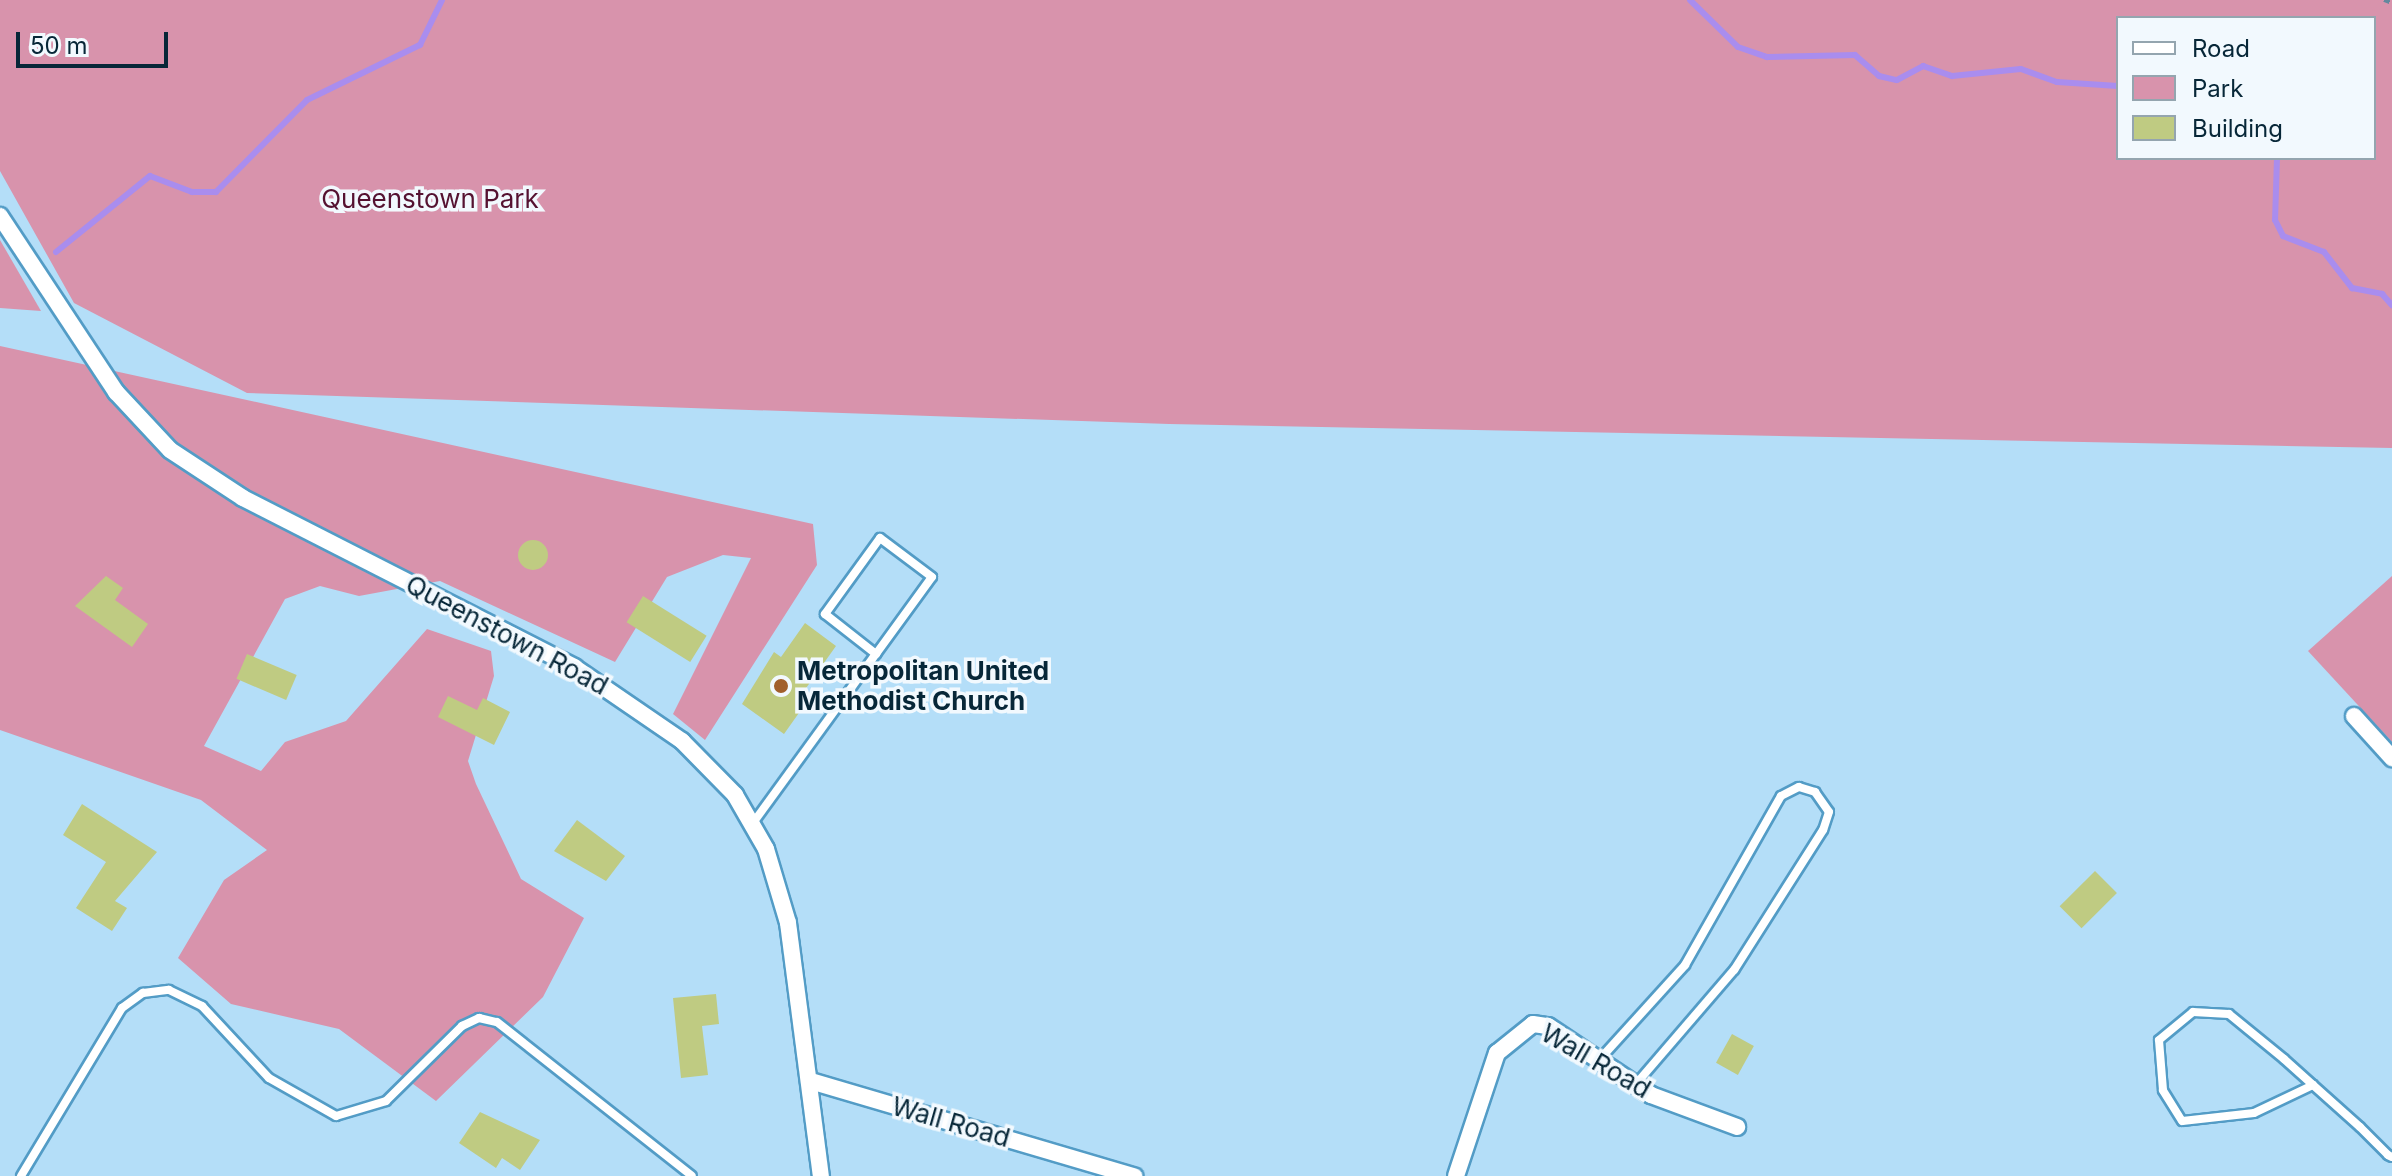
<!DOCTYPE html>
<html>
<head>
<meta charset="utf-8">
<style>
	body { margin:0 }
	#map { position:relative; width:2392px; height:1176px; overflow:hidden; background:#b4def8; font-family:Inter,sans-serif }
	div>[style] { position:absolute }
	.green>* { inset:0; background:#d893ac }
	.stream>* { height:6px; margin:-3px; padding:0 3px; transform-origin:3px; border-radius:3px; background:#a98dee }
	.building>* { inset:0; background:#bfcb82; transform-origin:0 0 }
	.round { border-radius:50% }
	.path>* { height:4px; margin-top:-2px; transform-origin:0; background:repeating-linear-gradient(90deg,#63889e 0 6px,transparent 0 10px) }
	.roads { filter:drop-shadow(2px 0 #539cc6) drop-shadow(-2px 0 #539cc6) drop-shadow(0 2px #539cc6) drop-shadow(0 -2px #539cc6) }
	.lane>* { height:8px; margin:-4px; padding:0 4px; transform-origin:4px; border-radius:4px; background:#fff }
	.street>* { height:16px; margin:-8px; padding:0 8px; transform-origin:8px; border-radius:8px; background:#fff }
	.dots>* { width:22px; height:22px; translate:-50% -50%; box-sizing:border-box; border:4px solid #f2f9fe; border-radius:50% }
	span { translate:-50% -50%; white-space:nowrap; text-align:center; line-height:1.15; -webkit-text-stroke:7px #f2f9fe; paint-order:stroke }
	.park-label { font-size:26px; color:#551231 }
	.street-label { font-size:26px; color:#072738 }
	.poi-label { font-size:26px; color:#072738; font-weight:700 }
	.left { translate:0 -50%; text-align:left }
	.legend { position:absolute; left:2116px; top:16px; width:260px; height:144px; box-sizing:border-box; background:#f2f9fe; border:2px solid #94a5af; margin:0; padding:10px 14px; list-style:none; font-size:24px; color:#072738 }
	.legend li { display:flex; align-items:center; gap:16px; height:40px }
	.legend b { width:40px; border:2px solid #94a5af }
	.scale { position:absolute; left:16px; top:32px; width:152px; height:36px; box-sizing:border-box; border:4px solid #072738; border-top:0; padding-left:10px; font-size:24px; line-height:28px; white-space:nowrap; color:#072738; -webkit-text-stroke:6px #f2f9fe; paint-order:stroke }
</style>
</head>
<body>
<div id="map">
	<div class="green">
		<div style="clip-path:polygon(evenodd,0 0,2392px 0,2392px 448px,1169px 424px,247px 393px,74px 303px,0 171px,0 0,2118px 18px,2374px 18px,2374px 158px,2118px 158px,2118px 18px)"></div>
		<div style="clip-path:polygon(0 240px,41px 311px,0 308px)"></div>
		<div style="clip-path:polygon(0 346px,813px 524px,817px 565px,705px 740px,673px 714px,751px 558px,723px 555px,667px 577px,615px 662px,440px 581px,359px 596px,320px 586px,285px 599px,204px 746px,261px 771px,285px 742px,346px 721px,427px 629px,491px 651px,494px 676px,468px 761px,476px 784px,521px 879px,584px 918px,543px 997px,436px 1101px,339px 1029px,231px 1004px,178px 958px,224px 880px,267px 850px,201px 800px,0 730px)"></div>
		<div style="clip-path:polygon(2392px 576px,2392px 742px,2308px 651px)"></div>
	</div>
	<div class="stream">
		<div style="left:1690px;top:0;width:67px;rotate:44.4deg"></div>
		<div style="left:1738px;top:47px;width:31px;rotate:19deg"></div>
		<div style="left:1767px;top:57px;width:88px;rotate:-1.3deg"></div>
		<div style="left:1855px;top:55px;width:32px;rotate:41deg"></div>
		<div style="left:1879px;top:76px;width:18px;rotate:13deg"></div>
		<div style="left:1897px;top:80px;width:30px;rotate:-28deg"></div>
		<div style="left:1923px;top:66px;width:31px;rotate:19deg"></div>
		<div style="left:1952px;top:76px;width:69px;rotate:-5.8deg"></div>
		<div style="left:2021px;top:69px;width:38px;rotate:20deg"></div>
		<div style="left:2057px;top:82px;width:61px;rotate:3.8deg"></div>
		<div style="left:2277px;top:158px;width:62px;rotate:91.8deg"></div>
		<div style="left:2275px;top:220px;width:18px;rotate:63deg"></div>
		<div style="left:2283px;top:236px;width:44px;rotate:21.3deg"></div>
		<div style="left:2324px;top:252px;width:46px;rotate:52.1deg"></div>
		<div style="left:2352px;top:288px;width:31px;rotate:11deg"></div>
		<div style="left:2382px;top:294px;width:15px;rotate:48deg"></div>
		<div style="left:56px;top:252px;width:121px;rotate:-39deg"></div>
		<div style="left:150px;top:176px;width:45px;rotate:20.9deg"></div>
		<div style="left:192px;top:192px;width:24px"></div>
		<div style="left:216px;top:192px;width:129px;rotate:-45.3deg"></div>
		<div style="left:307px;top:100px;width:126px;rotate:-26deg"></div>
		<div style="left:420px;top:45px;width:50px;rotate:-63.9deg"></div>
	</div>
	<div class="building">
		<div class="round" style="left:518px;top:540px;width:30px;height:30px"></div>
		<div style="clip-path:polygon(106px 576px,123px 588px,115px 600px,148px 624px,132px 647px,75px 606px)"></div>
		<div style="left:643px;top:596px;width:75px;height:31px;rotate:32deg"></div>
		<div style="clip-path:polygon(805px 623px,836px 646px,799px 698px,806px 703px,784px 734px,742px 704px,774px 652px,781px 657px)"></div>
		<div style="left:247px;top:654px;width:54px;height:27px;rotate:23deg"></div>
		<div style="clip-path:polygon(448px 696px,477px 710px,483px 698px,510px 712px,494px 745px,438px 717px)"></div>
		<div style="clip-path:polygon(82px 804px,157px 852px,115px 901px,127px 908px,112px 931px,76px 908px,106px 862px,63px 835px)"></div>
		<div style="clip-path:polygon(577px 820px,625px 856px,606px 881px,554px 851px)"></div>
		<div style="left:2095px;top:871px;width:31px;height:50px;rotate:45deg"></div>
		<div style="clip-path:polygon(716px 994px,719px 1024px,702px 1026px,708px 1075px,681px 1078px,673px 998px)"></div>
		<div style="left:1732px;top:1034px;width:25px;height:33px;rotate:29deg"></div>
		<div style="clip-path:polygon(480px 1112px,540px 1140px,520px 1170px,502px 1158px,496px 1168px,459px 1143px)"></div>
	</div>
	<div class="path">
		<div style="left:2384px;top:0;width:9px;rotate:21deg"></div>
	</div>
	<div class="roads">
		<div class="lane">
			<div style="left:753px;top:823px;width:209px;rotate:-54deg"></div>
			<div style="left:876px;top:654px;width:95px;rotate:-54deg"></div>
			<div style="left:932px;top:577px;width:65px;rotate:-143.1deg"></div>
			<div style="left:880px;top:538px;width:94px;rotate:125.9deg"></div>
			<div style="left:825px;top:614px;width:65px;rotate:38.1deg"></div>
			<div style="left:1599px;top:1060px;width:128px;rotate:-47.8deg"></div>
			<div style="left:1685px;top:965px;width:194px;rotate:-60.4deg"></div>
			<div style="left:1781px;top:796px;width:20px;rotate:-27deg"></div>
			<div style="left:1799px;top:787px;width:17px;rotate:17deg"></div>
			<div style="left:1815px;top:792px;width:24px;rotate:55deg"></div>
			<div style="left:1829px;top:812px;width:19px;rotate:108deg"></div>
			<div style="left:1823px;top:830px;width:166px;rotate:122.4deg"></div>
			<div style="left:1734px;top:970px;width:150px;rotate:130.7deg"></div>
			<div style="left:2313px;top:1085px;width:65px;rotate:154.6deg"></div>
			<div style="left:2254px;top:1113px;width:72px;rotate:173.7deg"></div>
			<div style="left:2182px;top:1121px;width:36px;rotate:-122deg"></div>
			<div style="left:2163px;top:1090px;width:50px;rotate:-94.6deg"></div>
			<div style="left:2159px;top:1040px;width:44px;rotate:-39.5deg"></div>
			<div style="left:2193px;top:1012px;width:36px;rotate:3deg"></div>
			<div style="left:2229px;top:1014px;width:71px;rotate:39.3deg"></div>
			<div style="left:2284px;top:1059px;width:39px;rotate:42deg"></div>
			<div style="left:2313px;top:1085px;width:63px;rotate:41.8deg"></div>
			<div style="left:2360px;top:1127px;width:40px;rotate:45deg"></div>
			<div style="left:2388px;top:1155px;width:4px;rotate:27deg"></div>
			<div style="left:21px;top:1176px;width:196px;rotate:-59deg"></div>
			<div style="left:122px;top:1008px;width:26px;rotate:-36deg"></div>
			<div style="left:143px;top:993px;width:26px;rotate:-7deg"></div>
			<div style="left:169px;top:990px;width:37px;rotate:26deg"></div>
			<div style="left:202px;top:1006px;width:98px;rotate:47.1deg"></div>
			<div style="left:269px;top:1078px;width:77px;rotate:29.6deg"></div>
			<div style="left:336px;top:1116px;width:52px;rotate:-16.7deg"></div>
			<div style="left:386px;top:1101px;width:107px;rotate:-44.6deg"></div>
			<div style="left:462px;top:1026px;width:19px;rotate:-25deg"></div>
			<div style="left:479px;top:1018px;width:18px;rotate:13deg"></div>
			<div style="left:497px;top:1022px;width:248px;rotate:38.3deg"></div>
		</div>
		<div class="street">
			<div style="left:0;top:216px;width:211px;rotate:56.6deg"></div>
			<div style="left:116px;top:392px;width:79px;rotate:47deg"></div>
			<div style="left:170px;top:450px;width:87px;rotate:33.3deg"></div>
			<div style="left:243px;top:498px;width:372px;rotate:27deg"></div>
			<div style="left:574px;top:667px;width:131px;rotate:34.4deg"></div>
			<div style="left:682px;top:741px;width:76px;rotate:45.5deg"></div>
			<div style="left:735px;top:795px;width:62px;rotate:60.1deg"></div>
			<div style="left:766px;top:849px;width:77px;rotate:73.4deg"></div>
			<div style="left:788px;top:923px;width:255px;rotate:82.6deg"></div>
			<div style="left:2354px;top:716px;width:57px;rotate:47.9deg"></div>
			<div style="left:814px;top:1082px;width:334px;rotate:16.4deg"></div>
			<div style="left:1456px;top:1176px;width:130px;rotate:-71.6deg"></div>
			<div style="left:1497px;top:1053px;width:46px;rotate:-38.9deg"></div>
			<div style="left:1533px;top:1024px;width:15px;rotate:8deg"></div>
			<div style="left:1548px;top:1026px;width:124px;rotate:33.8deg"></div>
			<div style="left:1651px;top:1095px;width:92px;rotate:20.4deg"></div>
		</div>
	</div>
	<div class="dots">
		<div style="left:781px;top:686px;background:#a15f2c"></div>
	</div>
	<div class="park-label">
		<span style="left:430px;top:199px">Queenstown Park</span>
	</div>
	<div class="street-label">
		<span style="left:507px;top:635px;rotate:28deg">Queenstown Road</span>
		<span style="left:1596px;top:1061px;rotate:30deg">Wall Road</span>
		<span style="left:951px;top:1122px;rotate:16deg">Wall Road</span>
	</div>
	<div class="poi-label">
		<span class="left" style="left:797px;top:686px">Metropolitan United<br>Methodist Church</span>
	</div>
	<ul class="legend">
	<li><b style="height:10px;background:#fff"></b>Road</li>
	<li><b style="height:22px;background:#d893ac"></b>Park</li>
	<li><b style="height:22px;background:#bfcb82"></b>Building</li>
	</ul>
	<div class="scale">50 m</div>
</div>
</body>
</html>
